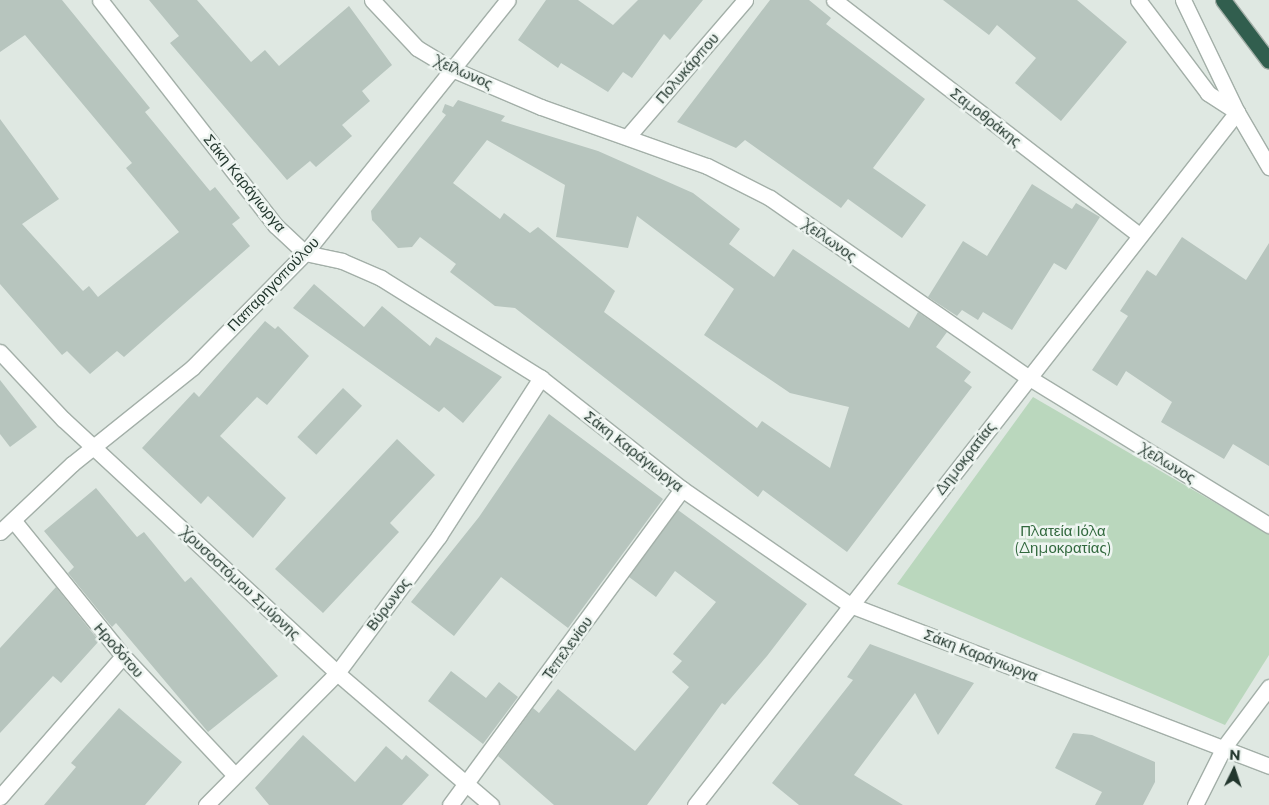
<!DOCTYPE html>
<html>
<head>
<meta charset="utf-8">
<style>
	body { margin:0 }
	#map { position:relative; width:1269px; height:805px; overflow:hidden; background:#dfe8e2; font-family:Montserrat,sans-serif }
	div>[style] { position:absolute }
	.green>* { inset:0; background:#bad7bd }
	.building>* { inset:0; background:#b7c5be; transform-origin:0 0 }
	.roads { filter:drop-shadow(1px 0 #a3afa8) drop-shadow(-1px 0 #a3afa8) drop-shadow(0 1px #a3afa8) drop-shadow(0 -1px #a3afa8) }
	.street>* { height:15px; margin:-7.5px; padding:0 7.5px; transform-origin:7.5px; border-radius:7.5px; background:#fff }
	.secondary>* { height:15px; margin:-7.5px; padding:0 7.5px; transform-origin:7.5px; border-radius:7.5px; background:#fff }
	.highway>* { height:15px; margin:-7.5px; padding:0 7.5px; transform-origin:7.5px; border-radius:7.5px; background:#315e4e }
	span { translate:-50% -50%; white-space:nowrap; text-align:center; line-height:1.15; -webkit-text-stroke:5px #eef5f1; paint-order:stroke }
	.street-label { font-size:15px; color:#22362d }
	.park-label { font-size:15px; color:#31683d }
	.north { position:absolute; left:1209px; top:745px; width:50px; height:50px; -webkit-text-stroke:4px #eef5f1; paint-order:stroke; rotate:4deg; font-size:14px; font-weight:700; line-height:20px; text-align:center; color:#22362d }
	.north::after { content:''; display:block; margin:auto; width:18px; height:22px; background:#22362d; clip-path:polygon(50% 0,100% 100%,50% 72%,0 100%) }
</style>
</head>
<body>
<div id="map">
	<div class="green">
		<div style="clip-path:polygon(1033px 397px,1269px 534px,1269px 655px,1225px 725px,897px 584px)"></div>
	</div>
	<div class="building">
		<div style="clip-path:polygon(0 0,62px 0,150px 108px,145px 112px,210px 191px,215px 187px,240px 218px,232px 224px,250px 246px,124px 357px,117px 351px,90px 374px,67px 351px,62px 355px,0 284px,0 119px,59px 199px,22px 224px,83px 291px,89px 286px,98px 297px,179px 232px,126px 168px,132px 163px,25px 35px,0 52px)"></div>
		<div style="clip-path:polygon(149px 0,197px 0,251px 62px,265px 50px,279px 66px,349px 6px,392px 65px,362px 91px,370px 101px,342px 125px,352px 136px,316px 167px,310px 161px,287px 180px,170px 43px,179px 36px)"></div>
		<div style="clip-path:polygon(546px 0,578px 0,613px 25px,638px 0,703px 0,670px 40px,664px 34px,632px 78px,623px 72px,608px 92px,561px 63px,558px 68px,518px 40px)"></div>
		<div style="clip-path:polygon(770px 0,809px 0,831px 18px,826px 24px,925px 99px,873px 168px,926px 205px,902px 238px,848px 199px,841px 208px,745px 140px,736px 148px,677px 122px)"></div>
		<div style="clip-path:polygon(943px 0,1077px 0,1127px 42px,1061px 121px,1015px 83px,1036px 58px,997px 25px,989px 35px)"></div>
		<div style="clip-path:polygon(evenodd,458px 100px,505px 116px,501px 121px,598px 151px,693px 193px,740px 229px,729px 244px,774px 277px,793px 249px,909px 328px,918px 312px,947px 332px,936px 347px,971px 372px,964px 381px,972px 387px,847px 552px,763px 490px,758px 497px,515px 308px,495px 306px,450px 272px,456px 264px,420px 237px,412px 247px,398px 248px,372px 220px,371px 211px,446px 115px,442px 112px,445px 104px,453px 107px,458px 100px,487px 140px,565px 185px,556px 237px,628px 248px,637px 216px,734px 289px,704px 335px,790px 393px,849px 407px,830px 468px,762px 421px,757px 428px,604px 312px,615px 291px,538px 227px,530px 233px,504px 213px,500px 219px,453px 183px,487px 140px)"></div>
		<div style="clip-path:polygon(1032px 184px,1072px 209px,1076px 203px,1100px 217px,1066px 270px,1054px 263px,1012px 330px,983px 312px,978px 320px,962px 310px,957px 316px,928px 297px,963px 241px,987px 256px)"></div>
		<div style="clip-path:polygon(1182px 237px,1246px 280px,1269px 243px,1269px 466px,1233px 444px,1224px 459px,1161px 422px,1172px 402px,1126px 371px,1117px 386px,1092px 370px,1128px 316px,1120px 311px,1147px 270px,1156px 276px)"></div>
		<div style="clip-path:polygon(314px 284px,364px 327px,382px 306px,430px 346px,436px 337px,502px 377px,463px 423px,444px 407px,439px 412px,293px 308px)"></div>
		<div style="clip-path:polygon(265px 321px,275px 329px,278px 326px,309px 356px,267px 405px,257px 397px,220px 436px,286px 498px,253px 538px,208px 496px,201px 504px,142px 448px,194px 392px,199px 397px)"></div>
		<div style="clip-path:polygon(0 380px,37px 427px,10px 447px,0 434px)"></div>
		<div style="left:343px;top:388px;width:26px;height:67px;rotate:43deg"></div>
		<div style="clip-path:polygon(549px 414px,663px 499px,568px 628px,501px 577px,454px 636px,411px 602px,479px 517px)"></div>
		<div style="clip-path:polygon(397px 439px,435px 475px,390px 523px,399px 532px,323px 613px,275px 569px)"></div>
		<div style="clip-path:polygon(96px 488px,137px 537px,144px 532px,185px 582px,191px 577px,278px 676px,208px 732px,116px 623px,112px 627px,68px 573px,74px 567px,44px 531px)"></div>
		<div style="clip-path:polygon(678px 510px,807px 604px,767px 656px,725px 705px,722px 703px,647px 805px,554px 805px,498px 756px,533px 708px,539px 713px,558px 689px,635px 751px,689px 687px,672px 672px,682px 661px,673px 654px,716px 602px,675px 571px,656px 597px,629px 577px)"></div>
		<div style="clip-path:polygon(56px 587px,99px 641px,61px 683px,53px 676px,0 733px,0 648px)"></div>
		<div style="clip-path:polygon(870px 644px,974px 683px,938px 735px,915px 693px,854px 775px,903px 805px,799px 805px,772px 783px,853px 680px,847px 677px)"></div>
		<div style="clip-path:polygon(451px 671px,486px 698px,499px 682px,518px 697px,483px 744px,428px 701px)"></div>
		<div style="clip-path:polygon(119px 708px,182px 762px,145px 805px,44px 805px,76px 767px,71px 763px)"></div>
		<div style="clip-path:polygon(1073px 733px,1092px 735px,1155px 762px,1155px 782px,1143px 805px,1095px 805px,1102px 792px,1055px 768px)"></div>
		<div style="clip-path:polygon(303px 735px,355px 782px,386px 746px,402px 760px,406px 755px,429px 775px,402px 805px,269px 805px,255px 788px)"></div>
	</div>
	<div class="roads">
		<div class="street">
			<div style="left:100px;top:0;width:285px;rotate:52.1deg"></div>
			<div style="left:275px;top:225px;width:41px;rotate:43deg"></div>
			<div style="left:305px;top:253px;width:38px;rotate:12deg"></div>
			<div style="left:342px;top:261px;width:43px;rotate:23.6deg"></div>
			<div style="left:381px;top:278px;width:189px;rotate:32deg"></div>
			<div style="left:541px;top:378px;width:179px;rotate:38.2deg"></div>
			<div style="left:682px;top:489px;width:204px;rotate:34.6deg"></div>
			<div style="left:850px;top:605px;width:449px;rotate:21deg"></div>
			<div style="left:372px;top:0;width:66px;rotate:46.8deg"></div>
			<div style="left:417px;top:48px;width:41px;rotate:31deg"></div>
			<div style="left:452px;top:69px;width:97px;rotate:23.1deg"></div>
			<div style="left:541px;top:107px;width:176px;rotate:19.6deg"></div>
			<div style="left:707px;top:166px;width:71px;rotate:26.9deg"></div>
			<div style="left:770px;top:198px;width:314px;rotate:34.8deg"></div>
			<div style="left:1028px;top:377px;width:283px;rotate:31.6deg"></div>
			<div style="left:834px;top:0;width:384px;rotate:37.6deg"></div>
			<div style="left:629px;top:135px;width:178px;rotate:-49.3deg"></div>
			<div style="left:0;top:352px;width:92px;rotate:46.8deg"></div>
			<div style="left:63px;top:419px;width:374px;rotate:42.8deg"></div>
			<div style="left:337px;top:673px;width:203px;rotate:40.6deg"></div>
			<div style="left:13px;top:520px;width:175px;rotate:51deg"></div>
			<div style="left:123px;top:656px;width:161px;rotate:46.8deg"></div>
			<div style="left:0;top:532px;width:99px;rotate:-43.4deg"></div>
			<div style="left:72px;top:464px;width:155px;rotate:-38.7deg"></div>
			<div style="left:193px;top:367px;width:160px;rotate:-45.5deg"></div>
			<div style="left:305px;top:253px;width:324px;rotate:-51.3deg"></div>
			<div style="left:0;top:797px;width:187px;rotate:-48.9deg"></div>
			<div style="left:206px;top:805px;width:186px;rotate:-45.2deg"></div>
			<div style="left:337px;top:673px;width:171px;rotate:-53.3deg"></div>
			<div style="left:439px;top:536px;width:188px;rotate:-57.2deg"></div>
			<div style="left:450px;top:805px;width:392px;rotate:-53.7deg"></div>
			<div style="left:695px;top:805px;width:880px;rotate:-51.97deg"></div>
			<div style="left:1237px;top:112px;width:35px;rotate:-147deg"></div>
			<div style="left:1208px;top:93px;width:116px;rotate:-127deg"></div>
			<div style="left:1195px;top:805px;width:65px;rotate:-63.4deg"></div>
			<div style="left:1224px;top:747px;width:75px;rotate:-53.1deg"></div>
		</div>
		<div class="secondary">
			<div style="left:1183px;top:0;width:124px;rotate:64.3deg"></div>
			<div style="left:1237px;top:112px;width:64px;rotate:59.8deg"></div>
		</div>
		<div class="highway">
			<div style="left:1223px;top:0;width:76px;rotate:53deg"></div>
		</div>
	</div>
	<div class="street-label">
		<span style="left:687px;top:68px;rotate:-49deg">Πολυκάρπου</span>
		<span style="left:464px;top:72px;rotate:24deg">Χείλωνος</span>
		<span style="left:986px;top:117px;rotate:38deg">Σαμοθράκης</span>
		<span style="left:245px;top:183px;rotate:51deg">Σάκη Καράγιωργα</span>
		<span style="left:830px;top:240px;rotate:35deg">Χείλωνος</span>
		<span style="left:273px;top:284px;rotate:-46deg">Παπαρηγοπούλου</span>
		<span style="left:634px;top:451px;rotate:38deg">Σάκη Καράγιωργα</span>
		<span style="left:965px;top:458px;rotate:-52deg">Δημοκρατίας</span>
		<span style="left:1168px;top:463px;rotate:31deg">Χείλωνος</span>
		<span style="left:241px;top:583px;rotate:43deg">Χρυσοστόμου Σμύρνης</span>
		<span style="left:388px;top:604px;rotate:-53deg">Βύρωνος</span>
		<span style="left:567px;top:648px;rotate:-54deg">Τεπελενίου</span>
		<span style="left:119px;top:650px;rotate:49deg">Ηροδότου</span>
		<span style="left:981px;top:655px;rotate:21deg">Σάκη Καράγιωργα</span>
	</div>
	<div class="park-label">
		<span style="left:1063px;top:539px">Πλατεία Ιόλα<br>(Δημοκρατίας)</span>
	</div>
	<div class="north">N</div>
</div>
</body>
</html>
